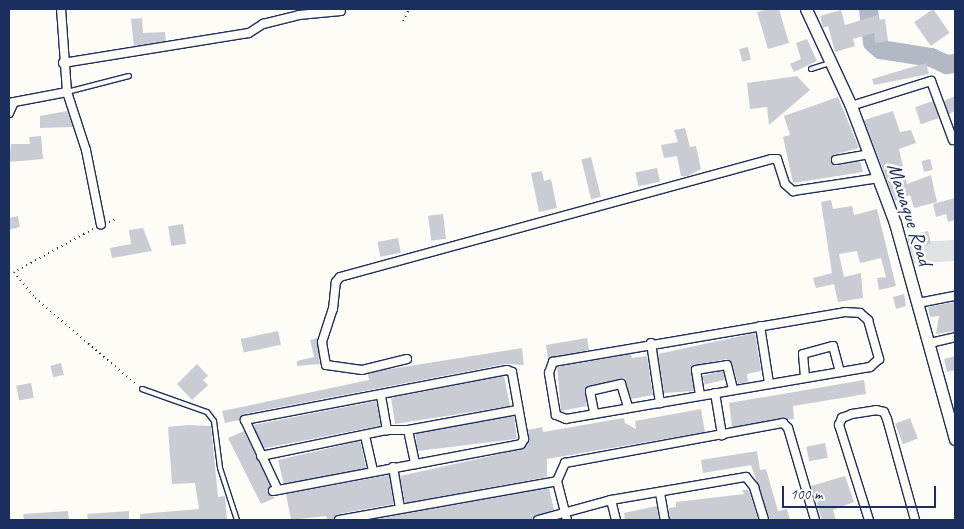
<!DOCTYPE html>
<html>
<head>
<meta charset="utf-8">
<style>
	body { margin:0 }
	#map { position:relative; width:964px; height:529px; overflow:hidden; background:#fdfcf7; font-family:Caveat,sans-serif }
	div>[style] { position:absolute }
	.green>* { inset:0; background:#e0e1e3; transform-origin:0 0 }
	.river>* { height:19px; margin:-9.5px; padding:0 9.5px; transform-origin:9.5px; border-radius:9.5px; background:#b3b8c5 }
	.building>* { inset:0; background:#c9ccd3; transform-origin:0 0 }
	.path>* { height:2px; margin-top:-1px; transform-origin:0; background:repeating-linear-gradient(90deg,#1b2f5e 0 1px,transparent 0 5px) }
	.roads { filter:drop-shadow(1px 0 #1b2f5e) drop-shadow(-1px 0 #1b2f5e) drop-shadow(0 1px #1b2f5e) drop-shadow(0 -1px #1b2f5e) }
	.lane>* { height:4px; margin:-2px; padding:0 2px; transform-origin:2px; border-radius:2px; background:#fdfcf7 }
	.street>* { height:8px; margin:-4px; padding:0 4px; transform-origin:4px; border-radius:4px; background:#fdfcf7 }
	.secondary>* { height:11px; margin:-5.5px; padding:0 5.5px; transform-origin:5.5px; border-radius:5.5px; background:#fdfcf7 }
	span { translate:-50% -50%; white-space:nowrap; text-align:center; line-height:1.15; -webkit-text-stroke:5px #fdfcf7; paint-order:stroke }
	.street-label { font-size:21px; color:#1b2f5e }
	.frame { position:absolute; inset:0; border:10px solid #1b2f5e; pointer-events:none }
	.scale { position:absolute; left:782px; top:486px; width:154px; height:22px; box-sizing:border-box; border:2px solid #1b2f5e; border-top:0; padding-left:6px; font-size:15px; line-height:18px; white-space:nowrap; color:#1b2f5e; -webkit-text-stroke:4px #fdfcf7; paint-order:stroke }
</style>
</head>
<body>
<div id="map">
	<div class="green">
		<div style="left:954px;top:240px;width:21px;height:45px;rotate:87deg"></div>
	</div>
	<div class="river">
		<div style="left:868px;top:9px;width:33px;rotate:83deg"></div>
		<div style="left:872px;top:42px;width:11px;rotate:41deg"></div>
		<div style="left:880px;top:49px;width:52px;rotate:8.9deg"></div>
		<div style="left:931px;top:57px;width:17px;rotate:25deg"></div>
		<div style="left:946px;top:64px;width:9px;rotate:-6deg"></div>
	</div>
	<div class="building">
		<div style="clip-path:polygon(769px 9px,779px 9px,789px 43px,768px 49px,757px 12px)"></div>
		<div style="left:933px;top:9px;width:29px;height:23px;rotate:55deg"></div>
		<div style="clip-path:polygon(841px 10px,845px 25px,878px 15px,878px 20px,885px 19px,888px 41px,875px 43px,874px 33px,853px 39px,855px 46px,835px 52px,828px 26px,823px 28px,820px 16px)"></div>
		<div style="clip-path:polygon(142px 18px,143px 33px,165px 32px,166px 41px,134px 46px,131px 19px)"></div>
		<div style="clip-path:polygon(807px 39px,817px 61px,794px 72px,790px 64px,801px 59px,796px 43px)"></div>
		<div style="left:748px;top:47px;width:13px;height:9px;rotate:77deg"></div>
		<div style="clip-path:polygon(926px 63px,929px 74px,874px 85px,872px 79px)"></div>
		<div style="clip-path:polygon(797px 76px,810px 90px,769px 125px,767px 107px,750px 109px,747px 83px)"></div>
		<div style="clip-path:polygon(955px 96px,955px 111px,949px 114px,944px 101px)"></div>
		<div style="clip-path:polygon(838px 97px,859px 148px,833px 155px,831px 161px,836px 166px,860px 161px,863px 172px,793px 183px,783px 137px,790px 135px,784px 116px)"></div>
		<div style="left:933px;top:101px;width:18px;height:19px;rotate:71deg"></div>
		<div style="clip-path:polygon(67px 111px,73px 127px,40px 128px,40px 116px)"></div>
		<div style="clip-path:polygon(893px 111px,900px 132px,911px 130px,916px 143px,899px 149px,907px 184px,931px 175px,937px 202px,914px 208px,910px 195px,895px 201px,864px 120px)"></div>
		<div style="clip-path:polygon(685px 128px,690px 147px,696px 146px,701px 169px,688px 176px,681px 176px,677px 156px,664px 158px,661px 145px,678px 142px,674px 130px)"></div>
		<div style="clip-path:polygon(41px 136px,43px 159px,9px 162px,11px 144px,30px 144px,29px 137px)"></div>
		<div style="left:591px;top:157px;width:41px;height:10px;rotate:76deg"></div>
		<div style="left:930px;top:159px;width:11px;height:9px;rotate:75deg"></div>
		<div style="left:657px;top:168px;width:14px;height:22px;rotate:78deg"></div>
		<div style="clip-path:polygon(542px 171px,544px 181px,551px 179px,557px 208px,539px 212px,531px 173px)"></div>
		<div style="clip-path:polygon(955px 198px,955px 220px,948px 222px,946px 214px,936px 217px,933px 204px)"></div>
		<div style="clip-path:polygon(831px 200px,833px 209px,852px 206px,854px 215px,877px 209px,896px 286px,879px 290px,877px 278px,886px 277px,881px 258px,860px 263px,857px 251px,839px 254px,844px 277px,861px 273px,863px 298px,838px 302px,834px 284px,816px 288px,813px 278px,832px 273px,821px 202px)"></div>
		<div style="left:443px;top:214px;width:25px;height:15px;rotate:83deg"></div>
		<div style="clip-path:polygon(18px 216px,20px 227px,9px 230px,9px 218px)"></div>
		<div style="left:183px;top:224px;width:20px;height:15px;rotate:81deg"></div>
		<div style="clip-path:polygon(143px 228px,152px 251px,112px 258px,110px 248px,131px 244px,129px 230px)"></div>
		<div style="left:928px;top:231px;width:13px;height:22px;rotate:77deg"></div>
		<div style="left:398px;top:238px;width:15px;height:21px;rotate:79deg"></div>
		<div style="clip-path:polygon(904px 294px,906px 306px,896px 309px,893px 297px)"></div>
		<div style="clip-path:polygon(955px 302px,955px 331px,936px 334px,939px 316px,930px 317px,928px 307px)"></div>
		<div style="left:278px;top:331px;width:14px;height:38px;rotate:78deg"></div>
		<div style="clip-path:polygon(755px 333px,761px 371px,747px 374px,748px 382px,738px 384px,732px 363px,726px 359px,692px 366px,694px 391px,664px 393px,658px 354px)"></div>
		<div style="clip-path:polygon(317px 338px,320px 364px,297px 366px,297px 361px,314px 357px,310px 340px)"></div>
		<div style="clip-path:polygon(587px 338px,589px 350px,548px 359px,546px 345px)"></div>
		<div style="clip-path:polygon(522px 348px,524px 365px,506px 364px,244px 414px,239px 420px,225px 423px,222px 411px,232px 409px,369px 380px,368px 374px,384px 370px)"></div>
		<div style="clip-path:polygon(631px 354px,632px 358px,647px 356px,653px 395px,631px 399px,625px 378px,620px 379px,587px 387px,586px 406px,561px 411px,557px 367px)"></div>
		<div style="clip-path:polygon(955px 356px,955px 370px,947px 372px,944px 359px)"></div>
		<div style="left:61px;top:363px;width:12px;height:11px;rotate:76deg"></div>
		<div style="clip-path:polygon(197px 364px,208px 376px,203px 380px,208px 385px,192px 400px,177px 384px)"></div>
		<div style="left:723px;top:371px;width:9px;height:21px;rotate:77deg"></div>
		<div style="clip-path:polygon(504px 376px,510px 406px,395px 424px,391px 398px)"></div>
		<div style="clip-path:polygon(864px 380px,866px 394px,793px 406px,794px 419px,732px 427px,729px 403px)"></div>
		<div style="left:31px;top:383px;width:15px;height:15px;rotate:79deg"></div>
		<div style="left:376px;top:401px;width:25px;height:124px;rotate:79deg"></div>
		<div style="clip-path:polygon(701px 409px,705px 432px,547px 459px,547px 477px,405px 503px,400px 476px,522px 449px,529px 441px,528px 430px,542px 427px,543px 432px,624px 418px,625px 423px,636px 429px,635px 421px)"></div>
		<div style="left:514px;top:416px;width:23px;height:100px;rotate:83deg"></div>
		<div style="left:910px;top:418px;width:22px;height:16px;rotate:69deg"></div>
		<div style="clip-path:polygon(188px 425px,211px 426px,218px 497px,225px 496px,227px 520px,140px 520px,140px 514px,199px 509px,195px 483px,172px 484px,168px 427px)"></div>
		<div style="clip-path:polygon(244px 431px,270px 486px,268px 493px,275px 498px,261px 504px,228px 438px)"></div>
		<div style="left:360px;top:441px;width:28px;height:84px;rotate:77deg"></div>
		<div style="left:825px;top:443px;width:15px;height:19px;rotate:79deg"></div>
		<div style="clip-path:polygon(757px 451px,760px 470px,766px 469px,778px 511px,787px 509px,790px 520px,770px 520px,751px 465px,703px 473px,701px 460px)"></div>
		<div style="clip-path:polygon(389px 475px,394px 504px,338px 514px,333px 520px,327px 520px,326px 516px,291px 520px,286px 494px)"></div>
		<div style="clip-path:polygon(845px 476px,854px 502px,833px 510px,836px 520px,822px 520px,811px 486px)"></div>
		<div style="clip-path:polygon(549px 488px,554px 510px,530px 520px,370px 520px)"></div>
		<div style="clip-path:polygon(742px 490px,749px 490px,758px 520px,670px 520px,669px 508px,676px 507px,676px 502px,744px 494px)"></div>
		<div style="clip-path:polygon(657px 506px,659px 520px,625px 520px,624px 513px)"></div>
		<div style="clip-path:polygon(68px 511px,69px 520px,24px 520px,23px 514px)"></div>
		<div style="clip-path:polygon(129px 511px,129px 520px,88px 520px,87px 514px)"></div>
	</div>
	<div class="path">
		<div style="left:403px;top:21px;width:13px;rotate:-63deg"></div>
		<div style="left:109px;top:222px;width:8px;rotate:-23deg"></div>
		<div style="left:93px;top:229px;width:90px;rotate:151.4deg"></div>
		<div style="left:14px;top:272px;width:33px;rotate:51deg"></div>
		<div style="left:35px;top:298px;width:134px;rotate:40.5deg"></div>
	</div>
	<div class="roads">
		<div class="lane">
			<div style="left:811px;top:69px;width:20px;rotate:-18deg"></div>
			<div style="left:67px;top:92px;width:64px;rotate:-14.5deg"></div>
			<div style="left:142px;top:389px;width:69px;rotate:19.5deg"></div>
			<div style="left:207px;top:412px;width:11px;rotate:52deg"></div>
			<div style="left:214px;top:421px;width:47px;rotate:82.7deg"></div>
			<div style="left:220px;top:468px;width:55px;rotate:71.9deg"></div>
		</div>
		<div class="street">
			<div style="left:63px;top:63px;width:188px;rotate:-9.2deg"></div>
			<div style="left:249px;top:33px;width:17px;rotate:-33deg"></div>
			<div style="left:263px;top:24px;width:37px;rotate:-14deg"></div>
			<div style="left:299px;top:15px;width:42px;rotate:-5.4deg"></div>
			<div style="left:67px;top:92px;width:61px;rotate:71.9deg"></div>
			<div style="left:86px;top:150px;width:76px;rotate:78.7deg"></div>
			<div style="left:9px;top:103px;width:59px;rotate:-10.7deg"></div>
			<div style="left:67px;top:92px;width:83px;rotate:-94.1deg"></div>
			<div style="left:851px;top:106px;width:84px;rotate:-17.4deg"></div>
			<div style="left:931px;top:81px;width:63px;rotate:69.6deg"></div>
			<div style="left:9px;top:113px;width:12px;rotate:-66deg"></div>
			<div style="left:836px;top:160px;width:35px;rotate:-10deg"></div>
			<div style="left:918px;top:303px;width:38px;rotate:-11deg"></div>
			<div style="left:845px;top:312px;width:15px;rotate:4deg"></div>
			<div style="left:860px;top:313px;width:11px;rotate:41deg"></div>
			<div style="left:868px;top:320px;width:41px;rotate:74.2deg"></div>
			<div style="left:879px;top:359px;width:12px;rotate:138deg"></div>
			<div style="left:870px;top:367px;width:308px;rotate:170.3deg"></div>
			<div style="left:566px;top:419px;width:11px;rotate:-158deg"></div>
			<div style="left:556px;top:415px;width:43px;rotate:-99.5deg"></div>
			<div style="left:549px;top:373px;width:12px;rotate:-70deg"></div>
			<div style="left:553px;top:362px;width:296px;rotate:-9.7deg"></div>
			<div style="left:760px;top:326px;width:58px;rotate:81deg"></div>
			<div style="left:651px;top:343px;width:61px;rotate:81.5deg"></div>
			<div style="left:930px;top:343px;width:26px;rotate:-13deg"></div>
			<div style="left:407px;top:359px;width:46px;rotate:166.3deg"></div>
			<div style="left:362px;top:370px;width:36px;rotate:-172deg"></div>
			<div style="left:326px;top:365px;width:23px;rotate:-100deg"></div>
			<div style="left:322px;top:342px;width:35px;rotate:-72deg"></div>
			<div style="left:333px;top:309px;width:27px;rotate:-84deg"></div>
			<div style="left:336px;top:282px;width:6px;rotate:-51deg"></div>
			<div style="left:340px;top:277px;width:447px;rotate:-15.3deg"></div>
			<div style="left:771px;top:159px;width:6px"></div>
			<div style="left:777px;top:159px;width:26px;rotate:72deg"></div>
			<div style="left:785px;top:184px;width:11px;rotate:41deg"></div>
			<div style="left:793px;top:191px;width:87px;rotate:-8.6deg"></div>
			<div style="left:805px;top:377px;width:23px;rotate:-95deg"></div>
			<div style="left:803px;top:354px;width:31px;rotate:-15deg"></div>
			<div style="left:833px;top:346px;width:27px;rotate:75deg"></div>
			<div style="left:715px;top:393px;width:43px;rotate:80.5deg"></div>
			<div style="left:700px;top:395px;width:25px;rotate:-99deg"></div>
			<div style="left:696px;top:370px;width:31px;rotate:-9deg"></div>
			<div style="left:727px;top:365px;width:25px;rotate:76deg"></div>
			<div style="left:381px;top:396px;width:35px;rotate:80deg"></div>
			<div style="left:594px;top:412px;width:21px;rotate:-101deg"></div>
			<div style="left:590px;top:391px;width:32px;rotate:-13deg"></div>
			<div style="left:621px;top:384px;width:24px;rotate:73deg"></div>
			<div style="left:408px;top:430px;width:35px;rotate:78deg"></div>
			<div style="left:365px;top:436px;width:36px;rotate:77deg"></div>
			<div style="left:261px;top:456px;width:129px;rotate:-11.7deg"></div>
			<div style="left:387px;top:430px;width:21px"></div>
			<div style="left:408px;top:430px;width:111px;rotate:-10.4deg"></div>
			<div style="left:393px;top:467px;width:42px;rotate:80.3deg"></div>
			<div style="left:273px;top:491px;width:252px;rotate:-10.7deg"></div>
			<div style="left:521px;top:444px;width:6px;rotate:-59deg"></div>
			<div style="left:524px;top:439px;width:68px;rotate:-100.2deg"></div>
			<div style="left:512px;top:372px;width:5px;rotate:-158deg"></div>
			<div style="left:507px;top:370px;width:267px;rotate:169.2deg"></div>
			<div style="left:245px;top:420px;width:75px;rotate:64.8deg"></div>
			<div style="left:660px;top:493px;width:27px;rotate:80deg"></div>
			<div style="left:611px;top:500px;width:21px;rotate:76deg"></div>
			<div style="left:339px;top:520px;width:221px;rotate:-10.1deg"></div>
			<div style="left:538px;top:520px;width:76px;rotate:-15.3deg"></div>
			<div style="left:611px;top:500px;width:137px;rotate:-9.7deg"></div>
			<div style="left:746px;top:477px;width:13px;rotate:51deg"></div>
			<div style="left:754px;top:487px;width:34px;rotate:73deg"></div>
			<div style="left:567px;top:520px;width:40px;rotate:-104.4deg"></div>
			<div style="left:557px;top:481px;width:20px;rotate:-66deg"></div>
			<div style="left:565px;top:463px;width:222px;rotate:-10.4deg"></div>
			<div style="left:783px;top:423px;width:7px;rotate:45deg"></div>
			<div style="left:788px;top:428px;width:96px;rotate:73.6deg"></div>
			<div style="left:869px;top:520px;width:100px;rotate:-107.5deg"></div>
			<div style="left:839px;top:425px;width:8px;rotate:-67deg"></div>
			<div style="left:842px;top:418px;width:11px;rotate:-22deg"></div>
			<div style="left:852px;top:414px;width:24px;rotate:-9deg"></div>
			<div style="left:876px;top:410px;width:8px;rotate:14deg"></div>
			<div style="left:884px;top:412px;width:8px;rotate:67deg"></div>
			<div style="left:887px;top:419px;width:105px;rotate:74.5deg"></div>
		</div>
		<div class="secondary">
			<div style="left:806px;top:9px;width:107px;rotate:65.1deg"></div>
			<div style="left:851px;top:106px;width:125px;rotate:69.4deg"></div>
			<div style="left:895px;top:223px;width:224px;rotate:74.5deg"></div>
		</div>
	</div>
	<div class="street-label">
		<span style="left:910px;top:214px;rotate:72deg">Mawaque Road</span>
	</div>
	<div class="frame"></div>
	<div class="scale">100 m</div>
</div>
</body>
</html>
